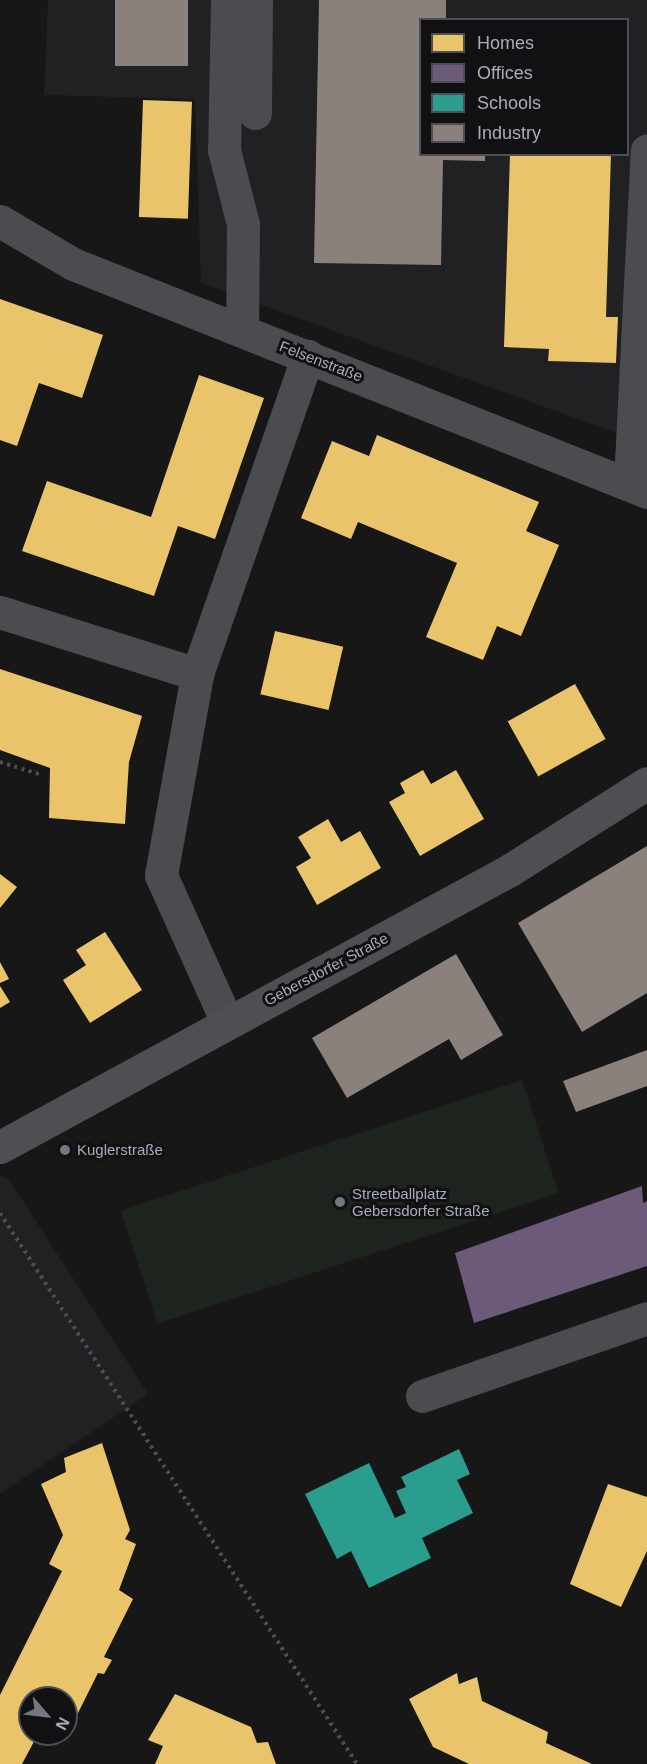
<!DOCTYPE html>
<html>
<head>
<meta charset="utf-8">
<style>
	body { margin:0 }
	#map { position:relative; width:647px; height:1764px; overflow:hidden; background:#171717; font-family:Helvetica,sans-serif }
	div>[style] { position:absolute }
	.built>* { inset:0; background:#212123 }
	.green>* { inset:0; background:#1d241e; transform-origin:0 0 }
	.homes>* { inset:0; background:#e9c46a; transform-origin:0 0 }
	.offices>* { inset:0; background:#6d597a }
	.schools>* { inset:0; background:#2a9d8f }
	.industry>* { inset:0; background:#8a817c; transform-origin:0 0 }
	.path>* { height:4px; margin-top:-2px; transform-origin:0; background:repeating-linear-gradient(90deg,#4d4e52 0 3px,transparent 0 7.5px) }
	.minor>* { height:33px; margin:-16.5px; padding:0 16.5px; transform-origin:16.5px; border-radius:16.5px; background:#4b4c50 }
	.major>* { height:33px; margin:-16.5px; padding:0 16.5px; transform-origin:16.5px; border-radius:16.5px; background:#4d4f52 }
	.dots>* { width:16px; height:16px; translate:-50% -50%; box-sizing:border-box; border:3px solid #111113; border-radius:50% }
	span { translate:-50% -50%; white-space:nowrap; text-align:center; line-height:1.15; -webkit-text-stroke:6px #111113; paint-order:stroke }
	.street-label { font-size:15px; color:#a8adb8 }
	.poi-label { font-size:15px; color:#a8adb8 }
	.left { translate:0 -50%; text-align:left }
	.legend { position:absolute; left:419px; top:18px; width:210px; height:138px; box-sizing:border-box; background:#111113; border:2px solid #4d4f55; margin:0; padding:8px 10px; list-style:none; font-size:18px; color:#a8adb8 }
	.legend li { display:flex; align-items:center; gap:12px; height:30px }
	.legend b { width:30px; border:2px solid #4d4f55 }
	.north { position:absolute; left:18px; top:1686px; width:60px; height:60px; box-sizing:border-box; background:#111113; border:2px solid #4d4f55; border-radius:50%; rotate:118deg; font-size:16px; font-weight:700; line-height:24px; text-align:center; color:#a8adb8 }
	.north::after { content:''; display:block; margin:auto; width:21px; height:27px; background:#757880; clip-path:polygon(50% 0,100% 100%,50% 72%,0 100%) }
</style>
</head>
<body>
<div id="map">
	<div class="built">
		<div style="clip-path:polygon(evenodd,48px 0,647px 0,647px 444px,201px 283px,195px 99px,44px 95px,48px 0,420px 20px,628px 20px,628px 154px,420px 154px,420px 20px)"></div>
		<div style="clip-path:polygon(0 1175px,10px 1181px,148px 1394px,0 1494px)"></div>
	</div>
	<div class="green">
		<div style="left:522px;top:1080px;width:119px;height:422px;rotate:72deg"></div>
	</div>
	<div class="homes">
		<div style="left:143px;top:100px;width:49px;height:117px;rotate:2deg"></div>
		<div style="clip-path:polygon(510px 154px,611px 154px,606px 317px,618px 317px,616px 363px,548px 361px,549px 349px,504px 347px)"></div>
		<div style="clip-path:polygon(0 299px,103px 335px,82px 398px,39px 383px,17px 446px,0 440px)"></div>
		<div style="clip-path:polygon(199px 375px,264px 398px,215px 539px,178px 526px,154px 596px,22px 551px,47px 481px,151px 517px)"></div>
		<div style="clip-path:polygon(377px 435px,539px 502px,526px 531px,559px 545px,521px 636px,497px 626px,483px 660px,426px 637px,457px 563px,358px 522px,351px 539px,301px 518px,332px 441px,369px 456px)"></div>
		<div style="left:275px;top:631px;width:70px;height:65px;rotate:13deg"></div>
		<div style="clip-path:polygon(0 669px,142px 716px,129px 762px,125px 824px,49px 818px,50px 768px,0 750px)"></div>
		<div style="left:575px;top:684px;width:63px;height:77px;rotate:61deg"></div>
		<div style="clip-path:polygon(423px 770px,431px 784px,456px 770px,484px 819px,420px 856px,389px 802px,405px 793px,400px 783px)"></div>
		<div style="clip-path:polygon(328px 819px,341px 842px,360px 831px,381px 868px,317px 905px,296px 867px,311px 858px,298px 837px)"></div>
		<div style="clip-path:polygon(0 874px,17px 887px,0 908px)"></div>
		<div style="clip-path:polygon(105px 932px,142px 990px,90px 1023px,63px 980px,86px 965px,76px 950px)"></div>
		<div style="clip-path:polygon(0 962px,9px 979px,0 983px)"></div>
		<div style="clip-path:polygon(0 986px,10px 1002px,0 1008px)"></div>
		<div style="clip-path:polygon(102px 1443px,130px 1530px,125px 1539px,136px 1544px,119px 1590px,133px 1599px,104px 1657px,112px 1660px,104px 1674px,98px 1673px,66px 1737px,60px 1734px,66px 1734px,66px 1698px,30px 1698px,30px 1734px,38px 1734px,22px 1764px,0 1764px,0 1695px,62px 1571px,49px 1564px,63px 1535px,41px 1484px,66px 1472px,64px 1458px)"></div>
		<div style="clip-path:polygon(608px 1484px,647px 1497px,647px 1551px,621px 1607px,570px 1584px)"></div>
		<div style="clip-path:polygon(457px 1673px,459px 1684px,477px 1677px,482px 1701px,548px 1732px,546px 1743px,592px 1764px,469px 1764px,433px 1747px,409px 1699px)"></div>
		<div style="clip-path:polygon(175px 1694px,251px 1727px,257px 1743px,268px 1742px,276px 1764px,155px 1764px,163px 1746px,148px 1740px)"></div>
	</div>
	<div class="offices">
		<div style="clip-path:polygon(642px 1186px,643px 1203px,647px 1201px,647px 1266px,474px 1323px,455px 1253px)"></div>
	</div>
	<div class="schools">
		<div style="clip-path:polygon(459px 1449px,470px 1474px,457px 1480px,473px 1513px,422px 1538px,431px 1558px,369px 1588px,351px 1551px,337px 1559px,305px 1494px,369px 1463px,395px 1518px,406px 1513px,396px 1491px,406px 1487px,401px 1477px)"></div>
	</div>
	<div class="industry">
		<div style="left:115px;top:0;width:73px;height:66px"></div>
		<div style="clip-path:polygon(319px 0,446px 0,446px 20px,420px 20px,420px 154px,485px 154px,485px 161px,443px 160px,441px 265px,314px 263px)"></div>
		<div style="clip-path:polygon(647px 846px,647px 993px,582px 1032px,518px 923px)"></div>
		<div style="clip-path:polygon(456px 954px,503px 1035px,461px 1060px,449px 1039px,347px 1098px,312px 1038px)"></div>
		<div style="clip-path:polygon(647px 1050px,647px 1086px,576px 1112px,563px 1081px)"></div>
	</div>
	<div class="path">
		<div style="left:0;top:762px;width:41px;rotate:17.1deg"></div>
		<div style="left:0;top:1213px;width:657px;rotate:57.06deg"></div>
	</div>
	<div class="minor">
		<div style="left:227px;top:0;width:150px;rotate:91.1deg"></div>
		<div style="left:224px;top:150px;width:76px;rotate:75.6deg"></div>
		<div style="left:243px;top:224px;width:106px;rotate:90.5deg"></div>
		<div style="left:255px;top:113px;width:113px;rotate:-89.5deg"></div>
		<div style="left:0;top:221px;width:85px;rotate:30.5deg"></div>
		<div style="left:73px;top:264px;width:618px;rotate:21.66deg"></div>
		<div style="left:630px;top:482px;width:332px;rotate:-87.1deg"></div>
		<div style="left:0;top:612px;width:207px;rotate:17.5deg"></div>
		<div style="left:227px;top:1022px;width:161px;rotate:-114.2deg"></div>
		<div style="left:161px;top:875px;width:204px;rotate:-79.8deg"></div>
		<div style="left:197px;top:674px;width:337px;rotate:-70.8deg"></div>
		<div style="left:422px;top:1396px;width:238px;rotate:-19.1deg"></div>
	</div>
	<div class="major">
		<div style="left:0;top:1147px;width:580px;rotate:-28.51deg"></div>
		<div style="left:510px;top:870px;width:162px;rotate:-32.4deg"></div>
	</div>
	<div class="dots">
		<div style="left:65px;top:1150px;background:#757880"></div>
		<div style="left:340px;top:1202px;background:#757880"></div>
	</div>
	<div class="street-label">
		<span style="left:321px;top:361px;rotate:21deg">Felsenstraße</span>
		<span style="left:326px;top:969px;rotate:-28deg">Gebersdorfer Straße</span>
	</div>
	<div class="poi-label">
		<span class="left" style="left:77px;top:1150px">Kuglerstraße</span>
		<span class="left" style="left:352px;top:1202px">Streetballplatz<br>Gebersdorfer Straße</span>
	</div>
	<ul class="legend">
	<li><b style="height:16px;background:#e9c46a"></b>Homes</li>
	<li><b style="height:16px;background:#6d597a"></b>Offices</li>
	<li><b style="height:16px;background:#2a9d8f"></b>Schools</li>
	<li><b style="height:16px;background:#8a817c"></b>Industry</li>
	</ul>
	<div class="north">N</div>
</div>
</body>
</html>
